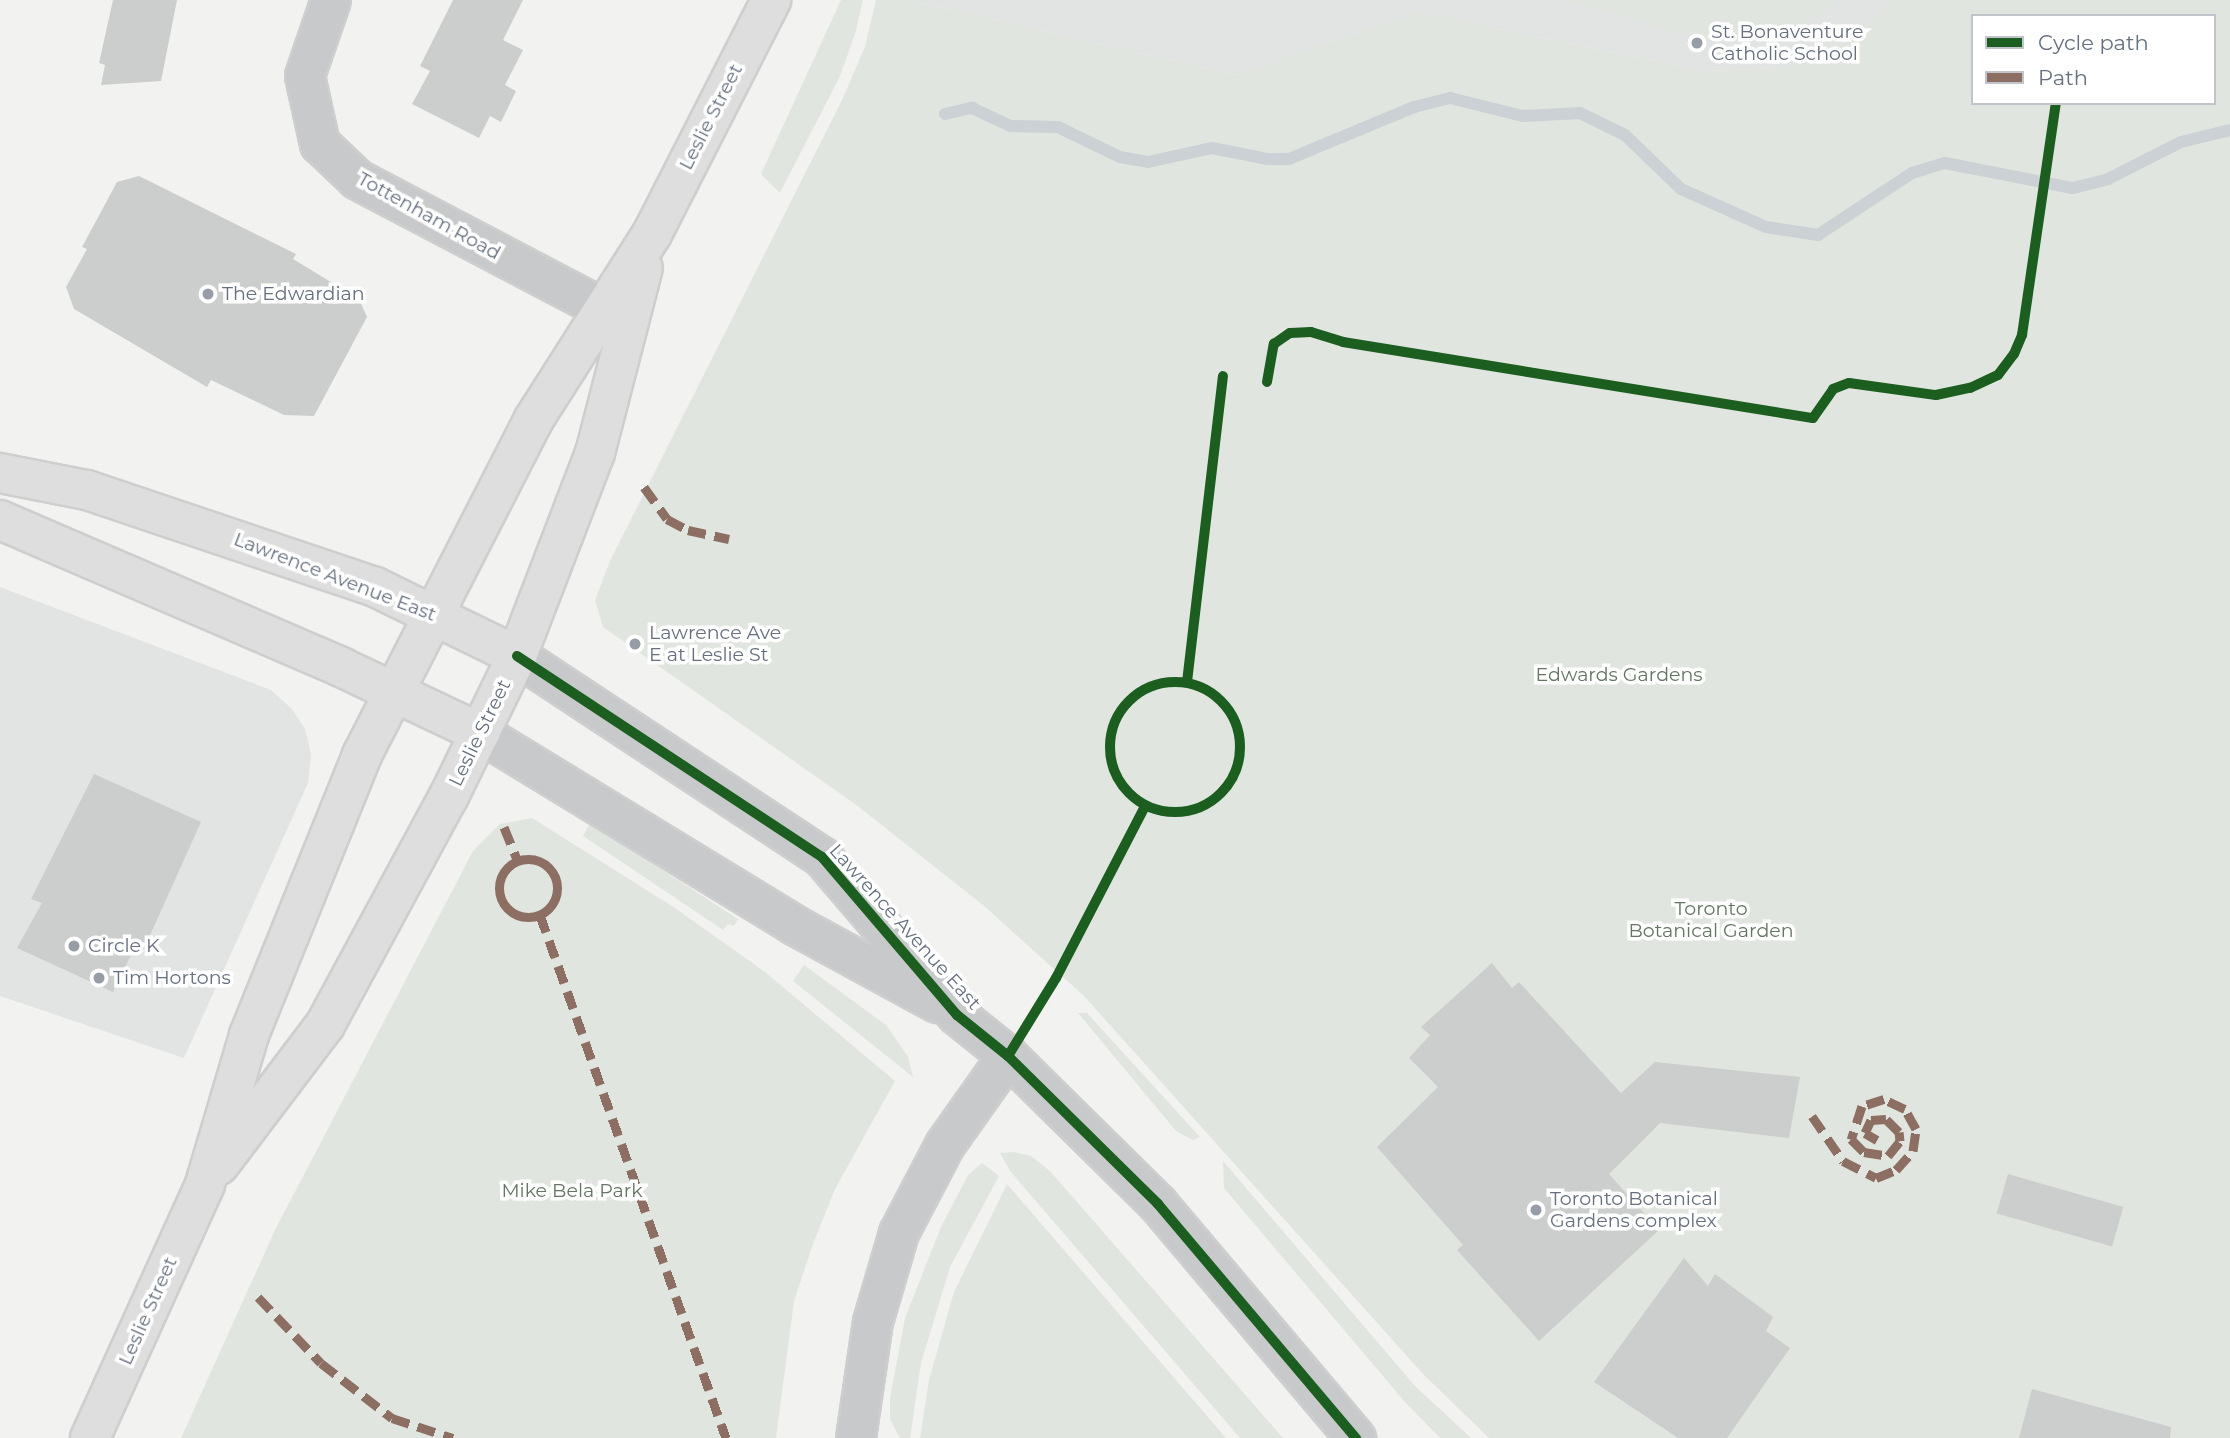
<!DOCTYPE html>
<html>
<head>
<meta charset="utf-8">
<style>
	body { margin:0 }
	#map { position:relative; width:2230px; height:1438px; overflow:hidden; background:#f2f2f1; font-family:Montserrat,sans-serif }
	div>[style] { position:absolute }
	.built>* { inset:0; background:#e2e3e3 }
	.green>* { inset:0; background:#e1e5df }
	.stream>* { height:12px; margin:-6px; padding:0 6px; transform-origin:6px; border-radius:6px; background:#ccd1d5 }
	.building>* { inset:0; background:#cccdcd; transform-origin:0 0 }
	.roads { filter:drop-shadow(2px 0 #cececf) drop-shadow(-2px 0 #cececf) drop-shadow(0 2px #cececf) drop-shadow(0 -2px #cececf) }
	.minor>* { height:38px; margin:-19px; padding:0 19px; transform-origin:19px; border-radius:19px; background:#c8c9ca }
	.tertiary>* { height:38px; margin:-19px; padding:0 19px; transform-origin:19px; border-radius:19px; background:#c8c9ca }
	.secondary>* { height:38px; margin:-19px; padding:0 19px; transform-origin:19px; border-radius:19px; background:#dedede }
	.quiet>* { height:9px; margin-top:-4.5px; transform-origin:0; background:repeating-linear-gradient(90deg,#8d6e63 0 18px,transparent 0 27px) }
	.quiet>.ring { margin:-4.5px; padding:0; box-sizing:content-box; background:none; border:9px solid #8d6e63; border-radius:50% }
	.cycleway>* { height:10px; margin:-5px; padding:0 5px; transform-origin:5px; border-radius:5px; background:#1b5e20 }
	.cycleway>.ring { margin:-5px; padding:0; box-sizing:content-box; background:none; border:10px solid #1b5e20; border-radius:50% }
	.dots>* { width:19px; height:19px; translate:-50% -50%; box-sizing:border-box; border:4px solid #fff; border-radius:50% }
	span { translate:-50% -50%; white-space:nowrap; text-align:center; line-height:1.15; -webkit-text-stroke:7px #fff; paint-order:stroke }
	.poi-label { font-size:19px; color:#656f7e }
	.left { translate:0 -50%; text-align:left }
	.street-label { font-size:19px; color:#656f7e }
	.park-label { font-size:19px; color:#647663 }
	.legend { position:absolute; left:1971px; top:14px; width:245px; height:91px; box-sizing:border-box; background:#fff; border:2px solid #c1c5cb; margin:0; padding:9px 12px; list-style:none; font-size:21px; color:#656f7e }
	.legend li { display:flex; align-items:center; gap:14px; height:35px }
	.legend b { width:35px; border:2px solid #c1c5cb }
</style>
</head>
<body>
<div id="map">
	<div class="built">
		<div style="clip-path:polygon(909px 0,1890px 0,1878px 18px,1783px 68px,1705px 71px,1417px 12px,1236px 75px)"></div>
		<div style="clip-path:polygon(0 587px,271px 690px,292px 709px,305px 729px,311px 754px,308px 783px,184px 1058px,0 996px)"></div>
	</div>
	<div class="green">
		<div style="clip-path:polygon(841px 0,863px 0,855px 34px,840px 76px,780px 193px,761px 174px)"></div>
		<div style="clip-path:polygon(evenodd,876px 0,909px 0,1236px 75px,1417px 12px,1705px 71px,1783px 68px,1877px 18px,1890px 0,2230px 0,2230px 1438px,1489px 1438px,1423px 1374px,1084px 996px,983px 905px,855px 804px,603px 627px,595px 600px,610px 561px,842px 100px,865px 47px,876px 0,1973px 16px,2214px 16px,2214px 103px,1973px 103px,1973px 16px)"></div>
		<div style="clip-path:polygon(1567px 0,1842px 0,1818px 17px,1762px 37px,1706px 41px)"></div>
		<div style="clip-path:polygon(532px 818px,675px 908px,765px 972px,895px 1081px,835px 1189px,813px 1244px,794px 1301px,776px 1438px,181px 1438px,276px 1228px,473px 851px,500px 824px)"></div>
		<div style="clip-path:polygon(590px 823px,738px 919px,734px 926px,728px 924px,723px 930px,583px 836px)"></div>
		<div style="clip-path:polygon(804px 965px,886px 1025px,908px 1057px,913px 1077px,793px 981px)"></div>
		<div style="clip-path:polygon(1078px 1013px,1087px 1013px,1200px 1137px,1193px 1140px,1176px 1131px)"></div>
		<div style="clip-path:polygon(1014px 1152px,1031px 1156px,1050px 1171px,1283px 1438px,1240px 1438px,1010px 1171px,1000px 1153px)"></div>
		<div style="clip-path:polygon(1223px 1161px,1415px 1386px,1471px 1438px,1440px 1438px,1404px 1401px,1224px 1188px)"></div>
		<div style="clip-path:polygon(982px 1163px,999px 1176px,950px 1267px,921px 1363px,910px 1438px,900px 1438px,890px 1419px,890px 1398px,905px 1318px,941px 1227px,968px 1175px)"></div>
		<div style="clip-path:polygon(1007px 1184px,1226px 1438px,920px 1438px,929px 1380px,954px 1292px)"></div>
	</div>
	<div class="stream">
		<div style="left:945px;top:114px;width:28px;rotate:-13deg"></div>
		<div style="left:972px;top:108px;width:42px;rotate:25.3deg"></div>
		<div style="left:1010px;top:126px;width:48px;rotate:1.2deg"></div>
		<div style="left:1058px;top:127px;width:69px;rotate:25.8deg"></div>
		<div style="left:1120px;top:157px;width:28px;rotate:10deg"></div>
		<div style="left:1148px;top:162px;width:66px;rotate:-12.3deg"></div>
		<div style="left:1212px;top:148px;width:56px;rotate:11.3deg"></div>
		<div style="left:1267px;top:159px;width:22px"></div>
		<div style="left:1289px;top:159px;width:135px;rotate:-22.6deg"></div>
		<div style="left:1414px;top:107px;width:37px;rotate:-14deg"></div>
		<div style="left:1450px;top:98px;width:75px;rotate:13.9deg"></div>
		<div style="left:1523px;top:116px;width:57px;rotate:-3deg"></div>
		<div style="left:1580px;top:113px;width:50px;rotate:26.1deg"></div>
		<div style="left:1625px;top:135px;width:78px;rotate:44deg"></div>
		<div style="left:1681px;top:189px;width:93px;rotate:24.1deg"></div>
		<div style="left:1766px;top:227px;width:53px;rotate:8.7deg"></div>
		<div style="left:1818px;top:235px;width:113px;rotate:-33.4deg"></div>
		<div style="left:1912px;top:173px;width:34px;rotate:-17deg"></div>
		<div style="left:1945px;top:163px;width:130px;rotate:11.1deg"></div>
		<div style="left:2073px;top:188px;width:36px;rotate:-14deg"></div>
		<div style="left:2108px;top:179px;width:82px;rotate:-26.9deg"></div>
		<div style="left:2181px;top:142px;width:50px;rotate:-13.8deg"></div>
	</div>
	<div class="building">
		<div style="clip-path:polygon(113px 0,177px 0,161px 81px,101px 85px,105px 65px,99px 63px)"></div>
		<div style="clip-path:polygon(453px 0,523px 0,503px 40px,523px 50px,505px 85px,516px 91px,501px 122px,490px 116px,479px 138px,412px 104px,430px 71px,420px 66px)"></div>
		<div style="clip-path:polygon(139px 176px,296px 254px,293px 259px,359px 299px,367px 317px,314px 416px,284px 415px,211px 380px,207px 387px,74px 309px,66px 287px,87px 249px,82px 247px,117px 182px)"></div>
		<div style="clip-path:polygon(94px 774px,201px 822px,142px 953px,134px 949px,113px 992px,17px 948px,42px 903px,31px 899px)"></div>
		<div style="clip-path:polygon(1492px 963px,1512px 988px,1519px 982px,1621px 1093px,1655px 1062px,1800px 1077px,1789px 1138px,1660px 1123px,1609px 1174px,1659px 1230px,1539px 1341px,1457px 1250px,1463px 1245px,1377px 1147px,1438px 1087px,1409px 1058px,1430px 1035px,1421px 1027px)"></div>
		<div style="left:2008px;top:1174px;width:120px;height:41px;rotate:16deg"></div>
		<div style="clip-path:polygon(1684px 1258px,1708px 1286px,1715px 1274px,1773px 1317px,1766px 1331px,1790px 1348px,1727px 1438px,1678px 1438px,1594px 1382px)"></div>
		<div style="clip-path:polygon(2032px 1389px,2171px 1427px,2170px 1438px,2019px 1438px)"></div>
	</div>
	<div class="roads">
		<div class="minor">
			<div style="left:331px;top:0;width:80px;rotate:108.9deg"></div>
			<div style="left:305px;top:76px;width:70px;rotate:77.6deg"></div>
			<div style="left:320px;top:144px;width:52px;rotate:43.5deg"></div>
			<div style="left:358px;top:180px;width:278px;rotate:27.7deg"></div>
		</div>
		<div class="tertiary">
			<div style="left:517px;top:656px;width:365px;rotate:33.4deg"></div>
			<div style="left:822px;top:857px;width:208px;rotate:49.5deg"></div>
			<div style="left:957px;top:1015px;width:65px;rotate:38.8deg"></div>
			<div style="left:1008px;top:1056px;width:211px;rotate:44.6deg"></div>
			<div style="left:1158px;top:1204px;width:307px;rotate:49.8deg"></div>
			<div style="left:480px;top:733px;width:368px;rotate:31.4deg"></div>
			<div style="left:794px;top:925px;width:163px;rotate:28.6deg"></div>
			<div style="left:856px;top:1438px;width:117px;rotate:-81.7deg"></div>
			<div style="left:873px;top:1322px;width:93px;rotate:-73.7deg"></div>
			<div style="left:899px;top:1233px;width:99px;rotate:-62.4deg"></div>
			<div style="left:945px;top:1145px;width:109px;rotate:-54.7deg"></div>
		</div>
		<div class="secondary">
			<div style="left:0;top:473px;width:89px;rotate:11.1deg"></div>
			<div style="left:87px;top:490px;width:304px;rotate:18.6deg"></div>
			<div style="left:375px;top:587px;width:158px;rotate:25.9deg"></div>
			<div style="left:0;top:520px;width:371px;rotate:23.3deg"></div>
			<div style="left:341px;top:667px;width:154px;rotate:25.4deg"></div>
			<div style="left:219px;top:1165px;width:176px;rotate:-52.9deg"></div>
			<div style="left:325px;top:1025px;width:260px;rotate:-61.6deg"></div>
			<div style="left:449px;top:796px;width:156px;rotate:-64.1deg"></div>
			<div style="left:517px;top:656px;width:217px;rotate:-69deg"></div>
			<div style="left:595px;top:453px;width:191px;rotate:-75.5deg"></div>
			<div style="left:90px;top:1438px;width:279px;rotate:-65.6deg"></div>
			<div style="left:205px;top:1184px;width:155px;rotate:-73.5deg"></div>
			<div style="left:249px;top:1035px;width:302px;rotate:-68deg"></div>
			<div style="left:362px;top:755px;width:377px;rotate:-62.9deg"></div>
			<div style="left:534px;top:419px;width:219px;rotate:-57.5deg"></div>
			<div style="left:652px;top:234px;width:263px;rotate:-63deg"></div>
		</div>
	</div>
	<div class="quiet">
		<div style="left:644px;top:487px;width:39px;rotate:54deg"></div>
		<div style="left:667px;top:519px;width:24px;rotate:28deg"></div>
		<div style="left:688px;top:530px;width:42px;rotate:12.4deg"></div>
		<div style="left:504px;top:827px;width:37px;rotate:68deg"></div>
		<div class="ring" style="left:499px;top:859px;width:49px;height:49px"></div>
		<div style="left:540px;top:915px;width:555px;rotate:70.42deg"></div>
		<div style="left:1812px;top:1116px;width:55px;rotate:55.4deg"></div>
		<div style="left:1843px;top:1161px;width:37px;rotate:27deg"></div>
		<div style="left:1876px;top:1178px;width:22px;rotate:-22deg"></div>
		<div style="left:1896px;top:1170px;width:25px;rotate:-48deg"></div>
		<div style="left:1913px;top:1151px;width:22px;rotate:-82deg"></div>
		<div style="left:1916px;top:1129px;width:23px;rotate:-119deg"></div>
		<div style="left:1905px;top:1109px;width:23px;rotate:-155deg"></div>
		<div style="left:1884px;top:1099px;width:23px;rotate:162deg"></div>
		<div style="left:1862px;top:1106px;width:35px;rotate:108deg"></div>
		<div style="left:1851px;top:1139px;width:18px;rotate:45deg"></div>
		<div style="left:1864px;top:1152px;width:24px;rotate:9deg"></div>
		<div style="left:1888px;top:1156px;width:19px;rotate:-51deg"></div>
		<div style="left:1900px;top:1141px;width:9px;rotate:-96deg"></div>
		<div style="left:1899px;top:1132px;width:18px;rotate:-135deg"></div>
		<div style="left:1886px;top:1119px;width:15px;rotate:176deg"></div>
		<div style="left:1871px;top:1120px;width:14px;rotate:115deg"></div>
		<div style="left:1865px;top:1133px;width:14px;rotate:30deg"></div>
		<div style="left:258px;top:1297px;width:91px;rotate:46.3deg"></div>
		<div style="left:321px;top:1363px;width:90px;rotate:37.8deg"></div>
		<div style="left:392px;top:1418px;width:64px;rotate:18.2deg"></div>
	</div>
	<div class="cycleway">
		<div style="left:1267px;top:382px;width:39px;rotate:-80deg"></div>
		<div style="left:1274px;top:344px;width:19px;rotate:-35deg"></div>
		<div style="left:1290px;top:333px;width:21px;rotate:-3deg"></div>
		<div style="left:1311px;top:332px;width:34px;rotate:17deg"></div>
		<div style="left:1343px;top:342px;width:476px;rotate:9.2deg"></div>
		<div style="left:1813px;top:418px;width:35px;rotate:-55deg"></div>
		<div style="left:1833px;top:389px;width:17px;rotate:-21deg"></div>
		<div style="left:1849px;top:383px;width:88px;rotate:7.9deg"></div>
		<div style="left:1936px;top:395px;width:35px;rotate:-12deg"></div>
		<div style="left:1970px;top:388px;width:31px;rotate:-25deg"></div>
		<div style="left:1998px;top:375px;width:26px;rotate:-53deg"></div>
		<div style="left:2014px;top:354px;width:21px;rotate:-67deg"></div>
		<div style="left:2022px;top:335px;width:234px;rotate:-81.7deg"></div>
		<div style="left:517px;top:656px;width:365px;rotate:33.4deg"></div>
		<div style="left:822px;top:857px;width:208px;rotate:49.5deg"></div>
		<div style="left:957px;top:1015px;width:65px;rotate:38.8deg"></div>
		<div style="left:1008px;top:1056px;width:211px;rotate:44.6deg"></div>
		<div style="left:1158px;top:1204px;width:307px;rotate:49.8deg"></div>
		<div class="ring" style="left:1110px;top:682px;width:120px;height:120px"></div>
		<div style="left:1187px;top:682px;width:308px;rotate:-83.3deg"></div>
		<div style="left:1008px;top:1056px;width:92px;rotate:-58.4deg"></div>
		<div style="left:1056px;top:978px;width:194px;rotate:-62.6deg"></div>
	</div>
	<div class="dots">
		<div style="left:1697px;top:43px;background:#969da6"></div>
		<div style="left:208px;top:294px;background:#969da6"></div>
		<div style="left:635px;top:644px;background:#969da6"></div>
		<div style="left:74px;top:946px;background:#969da6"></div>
		<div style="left:99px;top:978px;background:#969da6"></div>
		<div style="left:1536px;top:1210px;background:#969da6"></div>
	</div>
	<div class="poi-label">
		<span class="left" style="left:1711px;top:43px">St. Bonaventure<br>Catholic School</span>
		<span class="left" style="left:222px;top:294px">The Edwardian</span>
		<span class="left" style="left:649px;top:644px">Lawrence Ave<br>E at Leslie St</span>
		<span class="left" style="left:88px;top:946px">Circle K</span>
		<span class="left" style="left:113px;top:978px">Tim Hortons</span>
		<span class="left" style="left:1550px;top:1210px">Toronto Botanical<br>Gardens complex</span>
	</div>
	<div class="street-label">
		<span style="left:711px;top:117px;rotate:-63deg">Leslie Street</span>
		<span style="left:429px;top:216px;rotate:29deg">Tottenham Road</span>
		<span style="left:335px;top:577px;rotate:21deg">Lawrence Avenue East</span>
		<span style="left:480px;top:733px;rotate:-64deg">Leslie Street</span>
		<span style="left:905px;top:927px;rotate:48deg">Lawrence Avenue East</span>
		<span style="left:148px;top:1311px;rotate:-66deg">Leslie Street</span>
	</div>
	<div class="park-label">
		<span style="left:1619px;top:675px">Edwards Gardens</span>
		<span style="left:1711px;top:920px">Toronto<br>Botanical Garden</span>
		<span style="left:572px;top:1191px">Mike Bela Park</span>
	</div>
	<ul class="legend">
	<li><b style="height:9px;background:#1b5e20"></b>Cycle path</li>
	<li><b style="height:9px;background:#8d6e63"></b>Path</li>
	</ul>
</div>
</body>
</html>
